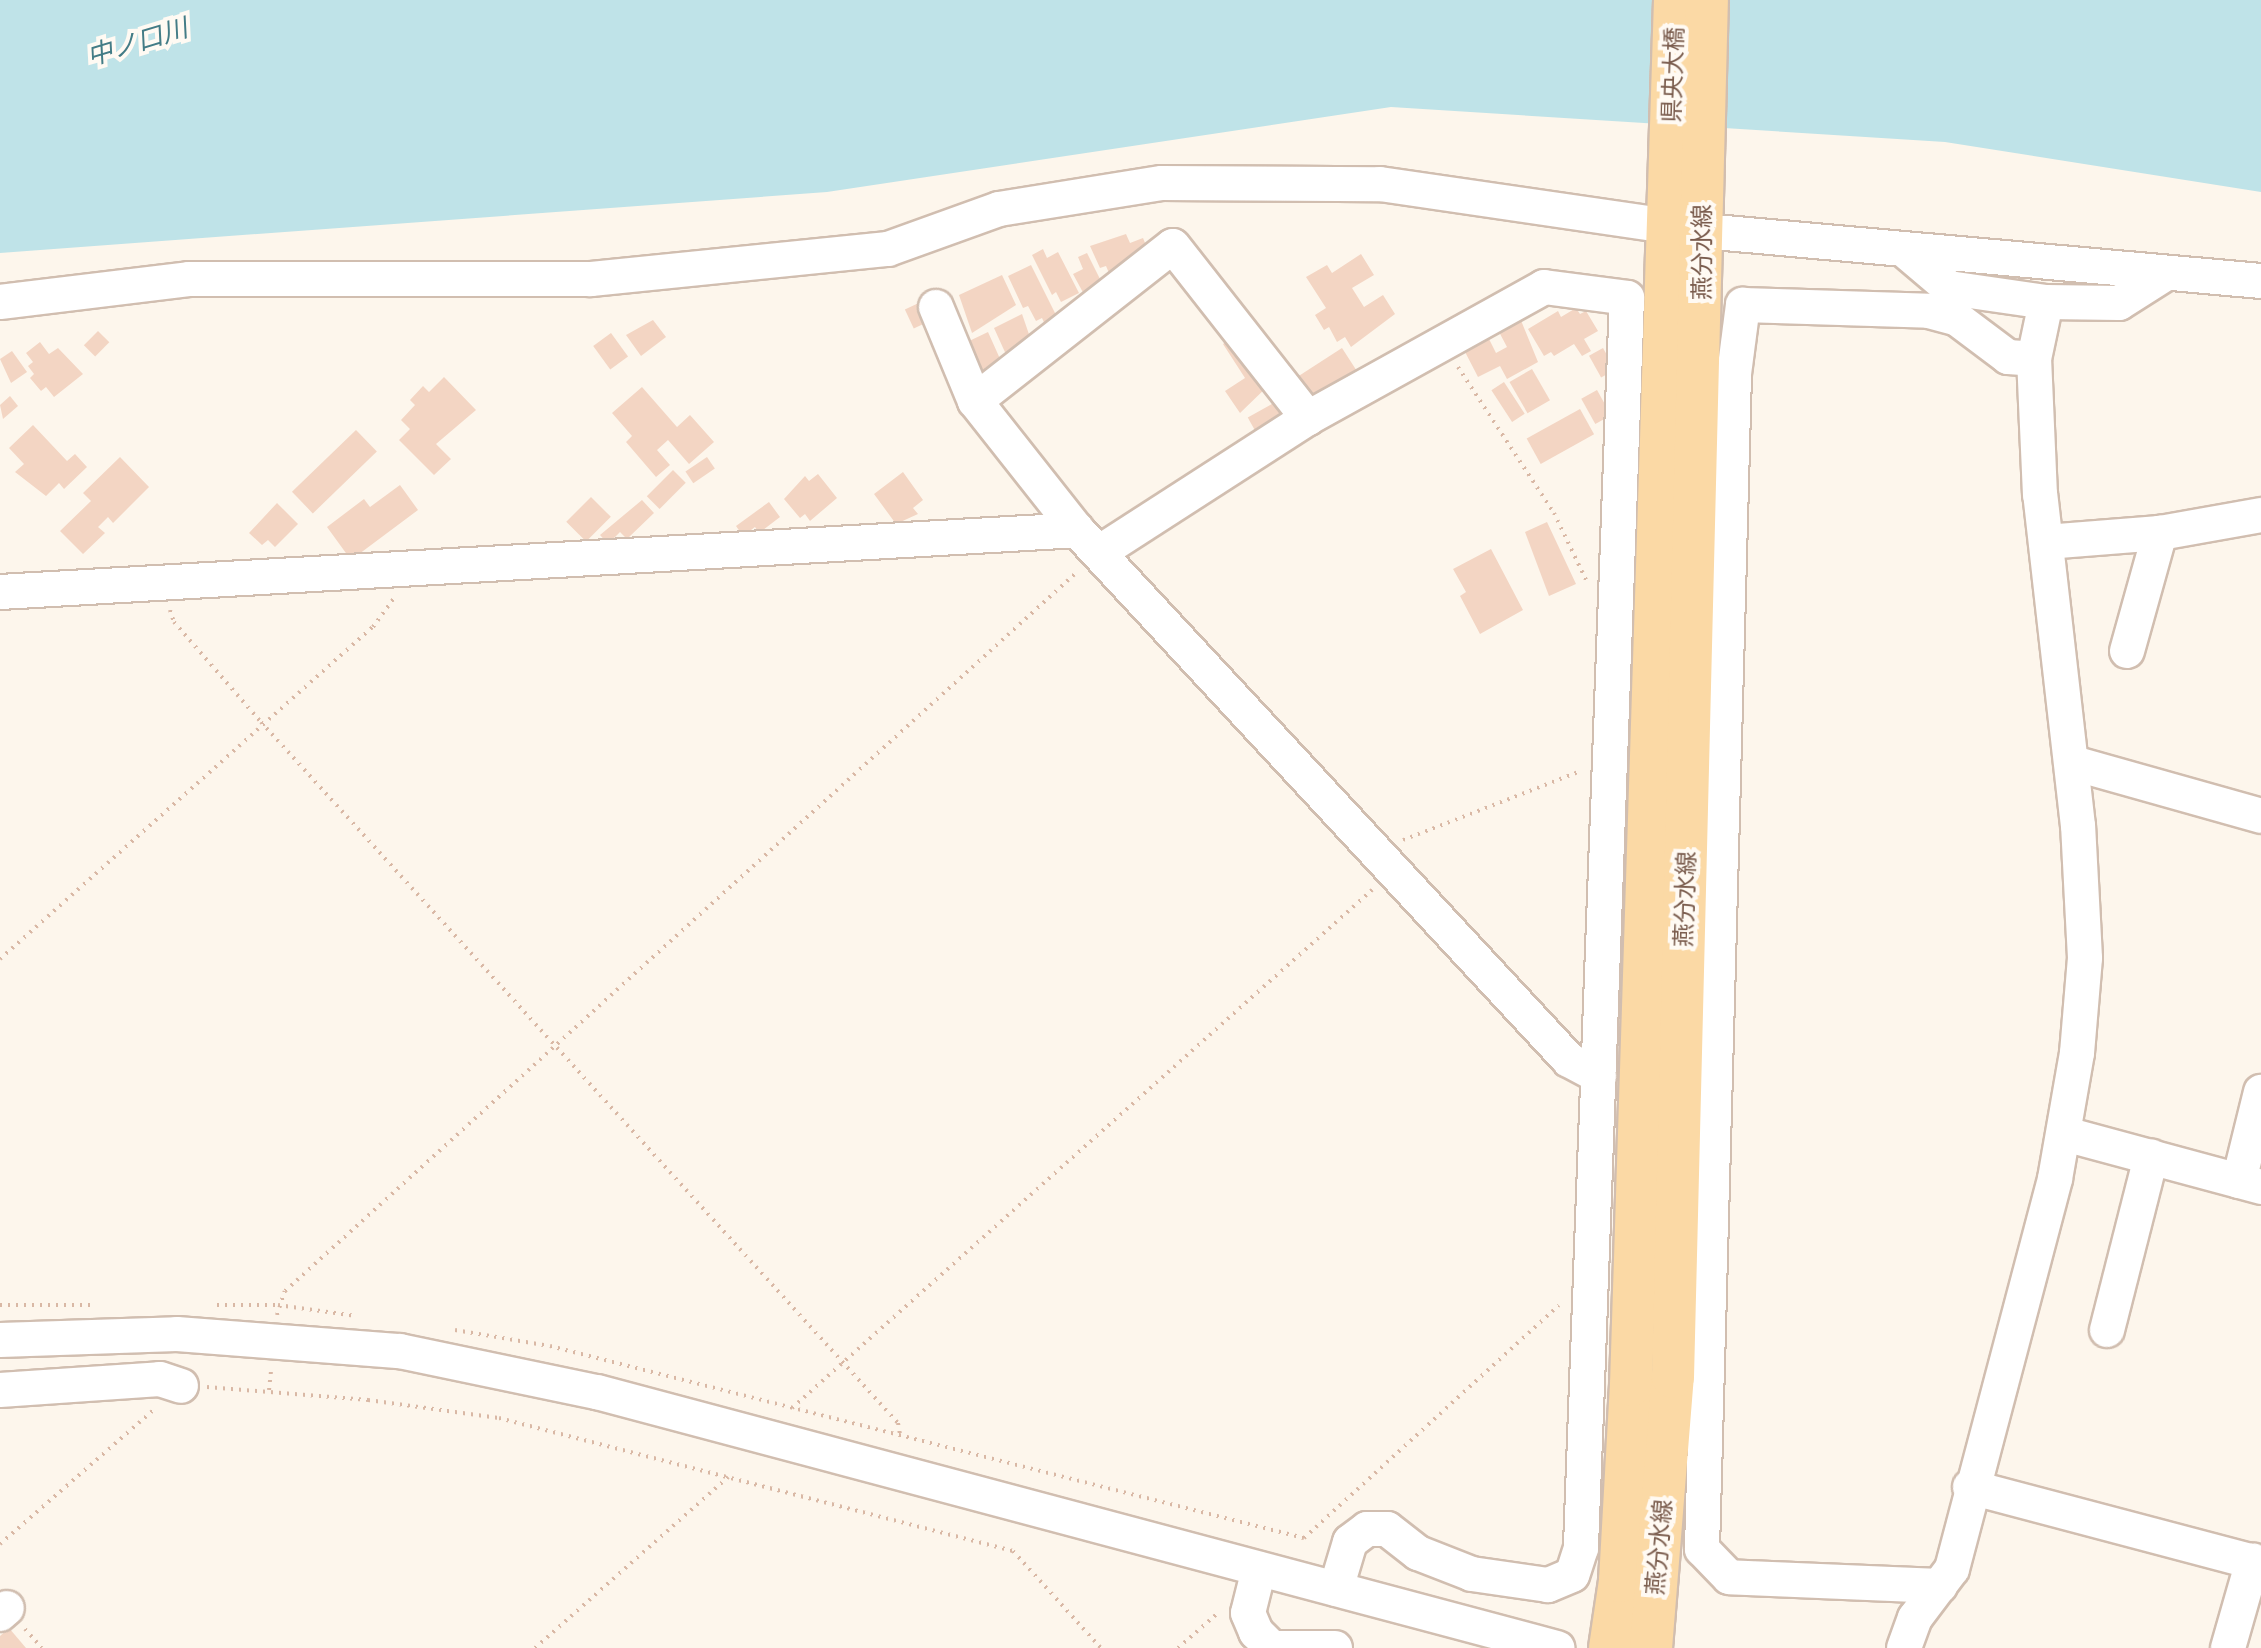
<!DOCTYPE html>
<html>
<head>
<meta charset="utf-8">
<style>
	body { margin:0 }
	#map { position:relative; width:2261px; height:1648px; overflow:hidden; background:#fdf6ec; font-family:"PT Sans","Noto Sans JP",sans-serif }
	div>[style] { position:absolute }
	.water>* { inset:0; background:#bfe3e8 }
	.building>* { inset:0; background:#f3d5c3; transform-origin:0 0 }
	.path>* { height:4px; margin-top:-2px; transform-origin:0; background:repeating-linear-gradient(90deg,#d9b8a5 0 2px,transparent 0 8px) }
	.roads { filter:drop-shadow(2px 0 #d1beb0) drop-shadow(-2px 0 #d1beb0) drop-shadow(0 2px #d1beb0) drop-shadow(0 -2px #d1beb0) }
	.minor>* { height:34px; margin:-17px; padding:0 17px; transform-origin:17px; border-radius:17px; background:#fff }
	.major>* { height:42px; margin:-21px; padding:0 21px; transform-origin:21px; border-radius:21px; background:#fbd9a5 }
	span { translate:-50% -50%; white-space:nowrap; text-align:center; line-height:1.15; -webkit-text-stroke:8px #fffaf3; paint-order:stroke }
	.street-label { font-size:24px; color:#7a5c4d }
	.water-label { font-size:26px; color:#437c86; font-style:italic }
</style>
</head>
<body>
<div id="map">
	<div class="water">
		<div style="clip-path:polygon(0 0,2261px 0,2261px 192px,1945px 142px,1391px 107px,827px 192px,0 253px)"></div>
	</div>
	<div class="building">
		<div style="clip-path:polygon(1126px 234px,1130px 243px,1143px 238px,1150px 255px,1109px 273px,1106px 266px,1100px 268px,1090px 246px)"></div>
		<div style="clip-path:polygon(1043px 249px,1047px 258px,1058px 252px,1079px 293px,1061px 302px,1056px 292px,1052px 295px,1032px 255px)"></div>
		<div style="clip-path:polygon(1087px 253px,1105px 289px,1086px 298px,1073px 274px,1083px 269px,1078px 257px)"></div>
		<div style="clip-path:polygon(1361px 254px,1374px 275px,1352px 288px,1364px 307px,1383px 295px,1395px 314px,1351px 347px,1345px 337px,1337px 342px,1329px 327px,1324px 330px,1315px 315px,1326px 308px,1306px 277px,1327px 265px,1332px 273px)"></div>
		<div style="clip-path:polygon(1031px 265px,1060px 323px,1047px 329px,1042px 318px,1036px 321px,1028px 306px,1023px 308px,1008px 276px)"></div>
		<div style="clip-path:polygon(1002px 275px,1016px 305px,972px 333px,959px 295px)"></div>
		<div style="left:923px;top:301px;width:21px;height:20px;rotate:65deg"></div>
		<div style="clip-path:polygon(1576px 308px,1580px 314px,1586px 311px,1598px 331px,1584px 339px,1591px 351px,1582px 356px,1574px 344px,1554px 356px,1551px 352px,1544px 356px,1528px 329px,1558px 311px,1561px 317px)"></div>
		<div style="clip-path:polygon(1022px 314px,1033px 346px,1009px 361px,994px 328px)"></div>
		<div style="clip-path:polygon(1520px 318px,1538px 362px,1507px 379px,1500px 366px,1478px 377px,1463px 348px,1487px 335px,1496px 353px,1507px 347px,1498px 330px)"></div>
		<div style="clip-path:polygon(653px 320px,666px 337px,641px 356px,626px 335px)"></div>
		<div style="left:98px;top:331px;width:16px;height:20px;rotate:45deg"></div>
		<div style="clip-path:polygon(988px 332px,1001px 361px,985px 368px,988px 375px,981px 379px,965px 343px)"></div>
		<div style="left:611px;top:333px;width:29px;height:22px;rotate:54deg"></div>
		<div style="clip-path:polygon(1237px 334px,1270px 384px,1240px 413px,1225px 391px,1245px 378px,1223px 344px)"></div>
		<div style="clip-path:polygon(40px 342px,49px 354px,58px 348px,83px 374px,54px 397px,46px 387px,41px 391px,30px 378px,34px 374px,28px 366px,33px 362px,26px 353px)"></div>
		<div style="left:1342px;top:348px;width:27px;height:53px;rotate:57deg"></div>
		<div style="left:1603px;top:348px;width:25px;height:16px;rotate:61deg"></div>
		<div style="clip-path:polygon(12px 351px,27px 372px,11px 383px,0 359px)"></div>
		<div style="left:1532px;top:369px;width:36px;height:26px;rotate:60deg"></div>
		<div style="clip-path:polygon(444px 377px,476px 410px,436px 444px,451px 459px,434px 475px,399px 440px,410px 429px,401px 420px,415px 405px,410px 400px,423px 386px,429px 392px)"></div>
		<div style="left:1504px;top:382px;width:38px;height:15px;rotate:57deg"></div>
		<div style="clip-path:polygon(642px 387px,677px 427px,690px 415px,714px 442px,689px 464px,668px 440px,657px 450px,670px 465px,656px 477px,626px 442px,632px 436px,612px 413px)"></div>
		<div style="left:1597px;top:390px;width:29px;height:18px;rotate:61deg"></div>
		<div style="clip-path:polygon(10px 396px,18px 406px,3px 419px,0 405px)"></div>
		<div style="left:1281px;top:399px;width:21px;height:38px;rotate:61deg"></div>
		<div style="left:1580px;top:409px;width:29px;height:61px;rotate:61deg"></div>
		<div style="clip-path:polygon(33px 425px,67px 461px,75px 454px,87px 467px,64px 489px,59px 483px,46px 496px,15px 472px,24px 464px,9px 448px)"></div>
		<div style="left:356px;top:430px;width:30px;height:89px;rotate:46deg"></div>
		<div style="clip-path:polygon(120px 457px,149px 487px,113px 523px,108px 517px,98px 527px,105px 533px,83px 554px,60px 531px,91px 501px,83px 493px)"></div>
		<div style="left:707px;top:457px;width:14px;height:26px;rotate:56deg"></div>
		<div style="left:673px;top:470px;width:18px;height:37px;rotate:45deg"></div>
		<div style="clip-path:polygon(903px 472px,923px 500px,913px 508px,918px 514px,896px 524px,874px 494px)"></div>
		<div style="clip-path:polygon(818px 474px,837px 498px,810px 521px,805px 514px,800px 518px,784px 499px,805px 476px,809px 481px)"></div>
		<div style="clip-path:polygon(400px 485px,418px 510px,351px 560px,327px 527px,364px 499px,370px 507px)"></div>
		<div style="left:591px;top:497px;width:28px;height:35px;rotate:45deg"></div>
		<div style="clip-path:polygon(642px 500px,654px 513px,627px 539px,620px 532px,608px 544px,600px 535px)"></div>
		<div style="clip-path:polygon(769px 502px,780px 517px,759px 533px,755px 527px,743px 536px,736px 526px)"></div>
		<div style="clip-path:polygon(277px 503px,298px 524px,275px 547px,268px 540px,262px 545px,249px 533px)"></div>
		<div style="clip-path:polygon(1547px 522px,1576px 584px,1549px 596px,1525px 532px)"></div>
		<div style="clip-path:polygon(1491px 549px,1523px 610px,1480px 634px,1460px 596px,1466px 592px,1453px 569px)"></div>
		<div style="clip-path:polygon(9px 1628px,26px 1648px,0 1648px,0 1636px)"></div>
	</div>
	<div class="path">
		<div style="left:1458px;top:367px;width:175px;rotate:56.7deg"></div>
		<div style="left:1554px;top:513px;width:76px;rotate:64.4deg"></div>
		<div style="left:170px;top:610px;width:13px;rotate:72deg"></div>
		<div style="left:174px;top:622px;width:133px;rotate:49deg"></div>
		<div style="left:261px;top:722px;width:947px;rotate:47.74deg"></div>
		<div style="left:898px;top:1423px;width:11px;rotate:80deg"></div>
		<div style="left:1403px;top:840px;width:191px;rotate:-21.2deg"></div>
		<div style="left:0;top:959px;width:499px;rotate:-41.7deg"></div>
		<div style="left:373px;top:627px;width:36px;rotate:-54deg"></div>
		<div style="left:0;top:1305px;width:92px"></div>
		<div style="left:217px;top:1305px;width:61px"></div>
		<div style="left:278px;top:1305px;width:79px;rotate:8deg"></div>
		<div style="left:277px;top:1315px;width:25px;rotate:-72deg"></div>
		<div style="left:285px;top:1291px;width:1070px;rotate:-42.23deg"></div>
		<div style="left:455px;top:1330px;width:96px;rotate:9.6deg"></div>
		<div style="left:550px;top:1346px;width:778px;rotate:14.29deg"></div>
		<div style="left:1304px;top:1538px;width:345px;rotate:-42.4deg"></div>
		<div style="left:207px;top:1387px;width:162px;rotate:4.6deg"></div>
		<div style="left:368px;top:1400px;width:132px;rotate:7.8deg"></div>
		<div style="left:499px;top:1418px;width:531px;rotate:14.51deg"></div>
		<div style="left:1013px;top:1551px;width:131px;rotate:47.8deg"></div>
		<div style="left:269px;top:1390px;width:19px;rotate:-84deg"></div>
		<div style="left:792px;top:1408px;width:778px;rotate:-41.77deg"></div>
		<div style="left:0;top:1544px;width:206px;rotate:-41.1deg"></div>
		<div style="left:25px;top:1629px;width:25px;rotate:48deg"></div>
		<div style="left:535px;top:1648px;width:258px;rotate:-41.5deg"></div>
		<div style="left:1178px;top:1648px;width:53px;rotate:-41.2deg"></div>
	</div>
	<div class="roads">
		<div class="minor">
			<div style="left:1903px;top:249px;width:60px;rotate:40.3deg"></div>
			<div style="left:1949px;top:288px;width:98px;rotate:8.2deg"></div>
			<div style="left:2046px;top:302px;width:73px;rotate:0.8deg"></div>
			<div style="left:2119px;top:303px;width:54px;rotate:-32.2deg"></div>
			<div style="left:0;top:302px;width:190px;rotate:-6.9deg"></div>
			<div style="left:189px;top:279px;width:402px"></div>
			<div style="left:591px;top:279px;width:299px;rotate:-5.8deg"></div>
			<div style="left:888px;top:249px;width:118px;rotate:-19.8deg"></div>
			<div style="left:999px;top:209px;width:165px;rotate:-9.1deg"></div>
			<div style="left:1162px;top:183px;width:218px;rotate:0.3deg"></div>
			<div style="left:1380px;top:184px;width:326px;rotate:8.3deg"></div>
			<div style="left:1703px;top:231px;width:560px;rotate:5.12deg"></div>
			<div style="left:936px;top:307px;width:102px;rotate:67.5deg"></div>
			<div style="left:975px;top:401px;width:164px;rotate:51.7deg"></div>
			<div style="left:1077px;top:530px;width:723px;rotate:47.13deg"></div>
			<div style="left:1569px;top:1060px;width:34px;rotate:28deg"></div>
			<div style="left:975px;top:401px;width:251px;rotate:-38.1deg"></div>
			<div style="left:1173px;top:246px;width:219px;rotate:51.9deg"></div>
			<div style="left:2046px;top:542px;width:114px;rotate:-4.5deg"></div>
			<div style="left:1100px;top:552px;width:247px;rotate:-32.8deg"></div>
			<div style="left:1308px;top:418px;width:270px;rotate:-29deg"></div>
			<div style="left:1544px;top:287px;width:84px;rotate:7.5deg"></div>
			<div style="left:1627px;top:298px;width:1251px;rotate:92.11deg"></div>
			<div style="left:1581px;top:1548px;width:28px;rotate:108deg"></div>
			<div style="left:1572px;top:1575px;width:26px;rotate:157deg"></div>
			<div style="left:1548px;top:1585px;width:77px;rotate:-171.8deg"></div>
			<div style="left:1472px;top:1574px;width:58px;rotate:-158.7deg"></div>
			<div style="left:1418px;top:1553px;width:39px;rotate:-142deg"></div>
			<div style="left:1387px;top:1529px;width:20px;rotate:180deg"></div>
			<div style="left:1367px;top:1529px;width:21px;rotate:143deg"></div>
			<div style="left:1350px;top:1542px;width:49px;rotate:106.6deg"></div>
			<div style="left:0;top:592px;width:1079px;rotate:-3.29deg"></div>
			<div style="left:2127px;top:651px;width:123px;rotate:-74.4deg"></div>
			<div style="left:2160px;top:533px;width:103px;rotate:-10.1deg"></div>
			<div style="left:2073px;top:763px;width:195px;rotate:15.7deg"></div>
			<div style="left:2065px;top:1134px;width:203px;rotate:15.1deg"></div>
			<div style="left:2239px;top:1181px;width:92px;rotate:-76.1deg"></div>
			<div style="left:2107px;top:1330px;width:179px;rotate:-75.7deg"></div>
			<div style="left:0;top:1340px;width:177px;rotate:-1.9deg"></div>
			<div style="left:177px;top:1334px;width:224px;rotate:4.4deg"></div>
			<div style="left:400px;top:1351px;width:201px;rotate:11.8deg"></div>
			<div style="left:597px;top:1392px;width:994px;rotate:14.93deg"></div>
			<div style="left:0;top:1390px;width:160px;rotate:-3.9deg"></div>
			<div style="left:160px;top:1379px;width:22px;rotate:18deg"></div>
			<div style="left:1970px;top:1487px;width:301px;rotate:14.8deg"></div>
			<div style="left:1259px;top:1569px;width:45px;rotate:104deg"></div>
			<div style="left:1248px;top:1613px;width:21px;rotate:67deg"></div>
			<div style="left:1256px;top:1632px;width:23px;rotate:45deg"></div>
			<div style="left:1272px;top:1648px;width:63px"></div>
			<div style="left:1940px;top:1586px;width:211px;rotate:-177.6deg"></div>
			<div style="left:1729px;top:1577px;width:39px;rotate:-134deg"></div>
			<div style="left:1702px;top:1549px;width:1175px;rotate:-88.44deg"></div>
			<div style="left:1734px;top:374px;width:70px;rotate:-82.6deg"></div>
			<div style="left:1743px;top:305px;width:186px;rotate:1.8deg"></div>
			<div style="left:1929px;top:311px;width:28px;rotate:15deg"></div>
			<div style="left:1956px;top:318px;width:65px;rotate:36.9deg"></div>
			<div style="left:2008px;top:357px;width:26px;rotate:4deg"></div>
			<div style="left:0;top:1614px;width:9px;rotate:-41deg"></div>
			<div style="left:1904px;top:1648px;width:32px;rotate:-70deg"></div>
			<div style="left:1915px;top:1618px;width:61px;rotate:-52.9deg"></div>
			<div style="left:1952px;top:1569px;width:403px;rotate:-75.2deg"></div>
			<div style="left:2055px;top:1179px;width:128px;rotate:-80.1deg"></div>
			<div style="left:2077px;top:1053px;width:95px;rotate:-85.2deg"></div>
			<div style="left:2085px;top:958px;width:132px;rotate:-93deg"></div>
			<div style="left:2078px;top:826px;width:333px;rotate:-96.5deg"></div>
			<div style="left:2040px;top:495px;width:136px;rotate:-92.5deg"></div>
			<div style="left:2034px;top:359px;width:58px;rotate:-78.1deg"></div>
			<div style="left:2228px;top:1648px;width:91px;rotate:-74deg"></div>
		</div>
		<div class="major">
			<div style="left:1610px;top:1648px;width:68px;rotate:-81.5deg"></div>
			<div style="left:1620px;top:1581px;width:196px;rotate:-86.8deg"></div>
			<div style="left:1631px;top:1385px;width:1386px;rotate:-88.18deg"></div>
			<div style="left:1651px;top:1648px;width:272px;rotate:-85.4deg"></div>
			<div style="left:1673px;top:1377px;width:1377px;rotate:-88.59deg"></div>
		</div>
	</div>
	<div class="street-label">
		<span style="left:1673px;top:75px;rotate:-88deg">県央大橋</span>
		<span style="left:1702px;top:252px;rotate:-90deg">燕分水線</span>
		<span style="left:1685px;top:899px;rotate:-88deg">燕分水線</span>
		<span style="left:1659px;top:1547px;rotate:-85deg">燕分水線</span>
	</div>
	<div class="water-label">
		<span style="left:137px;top:42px;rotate:-17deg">中ノ口川</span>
	</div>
</div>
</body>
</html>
